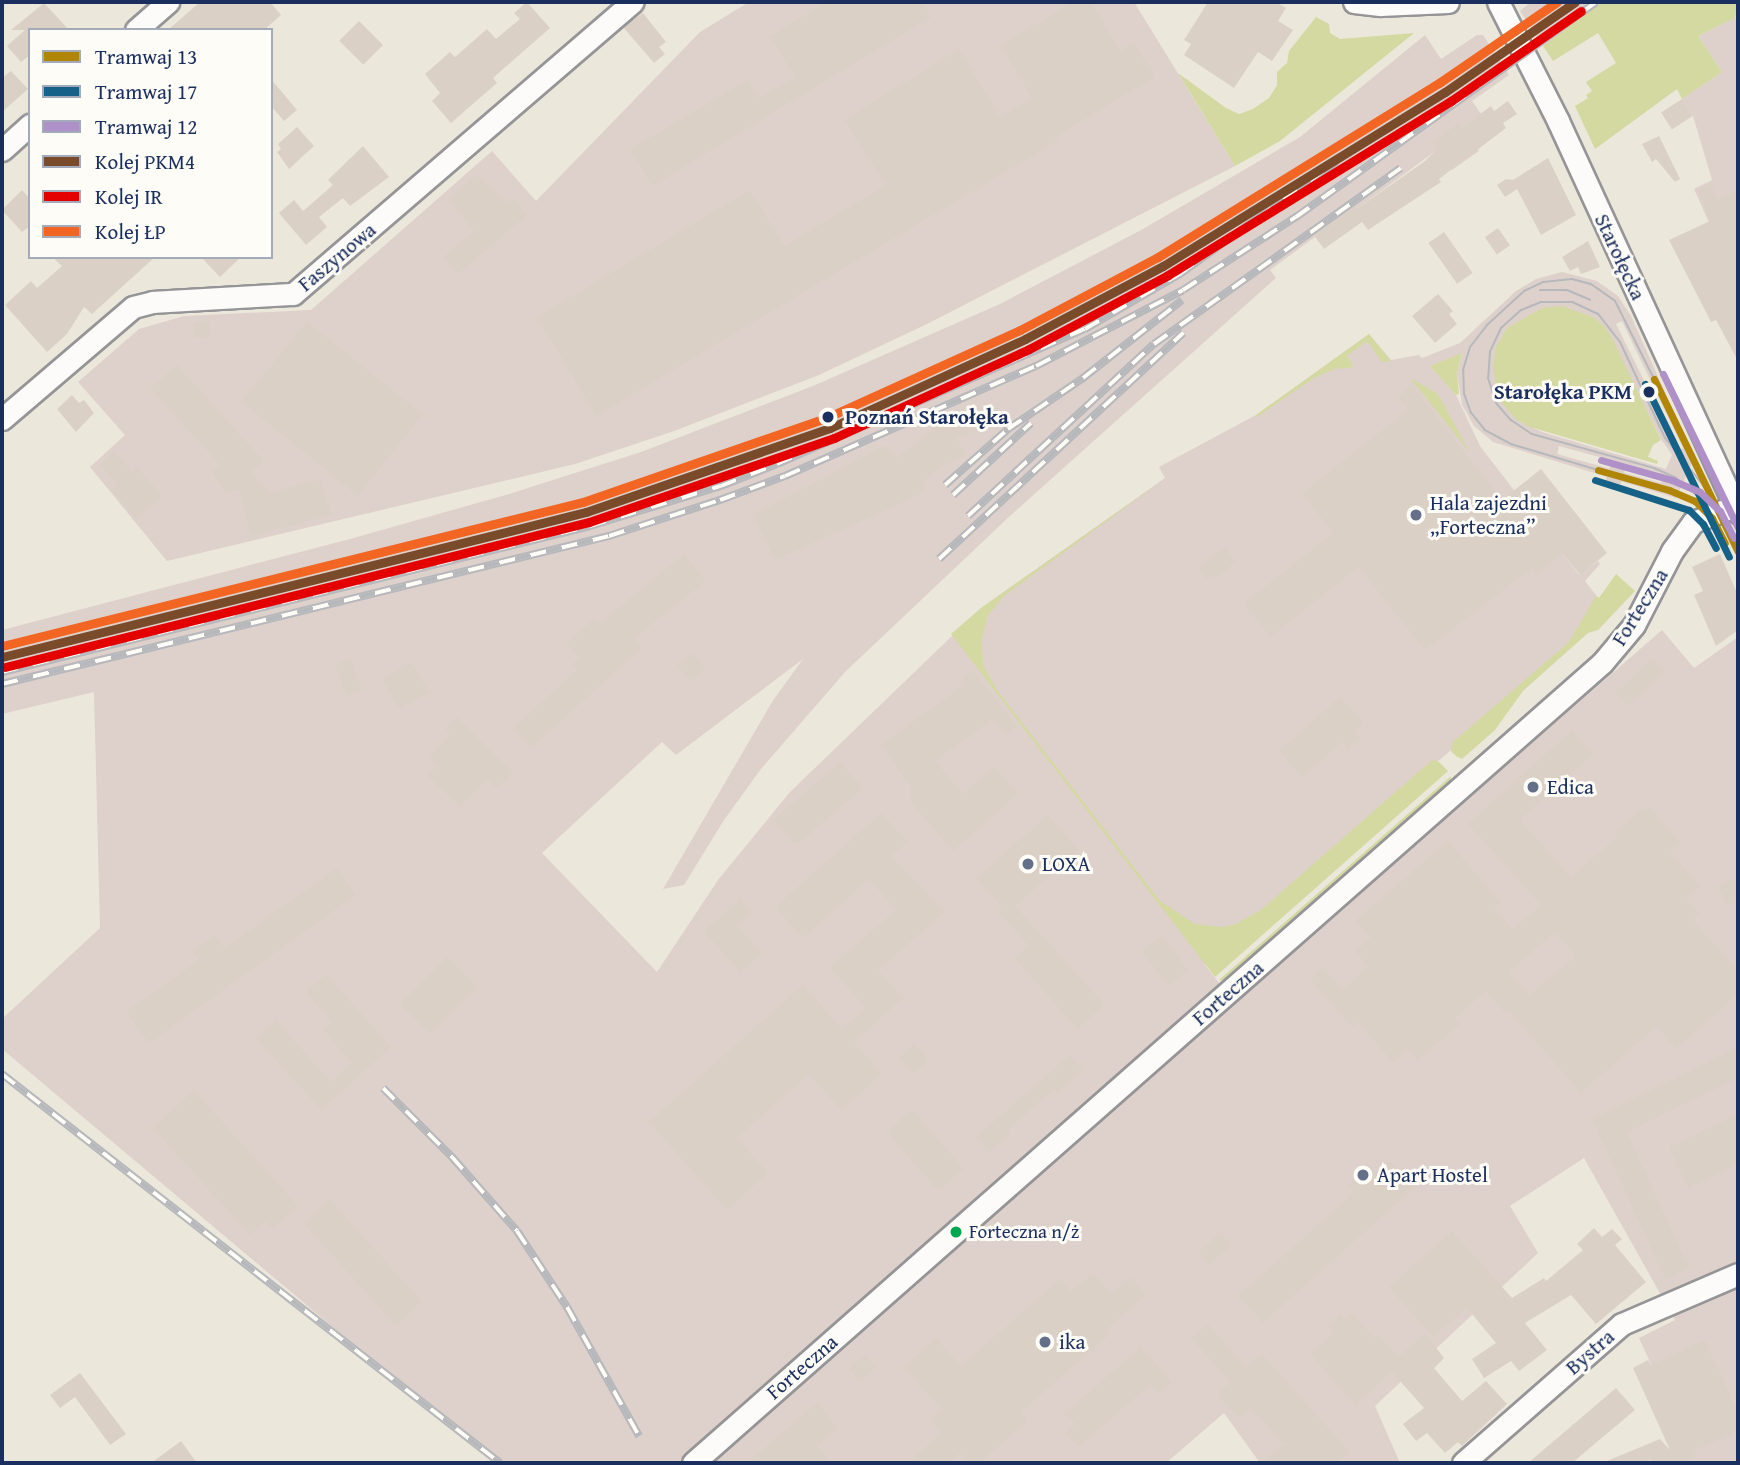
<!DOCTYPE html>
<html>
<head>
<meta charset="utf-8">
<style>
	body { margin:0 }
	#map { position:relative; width:1740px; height:1465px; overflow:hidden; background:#ece7db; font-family:"Gentium Book Plus",serif }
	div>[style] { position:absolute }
	.industrial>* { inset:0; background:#ded1cc }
	.green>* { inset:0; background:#d3d9a1 }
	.building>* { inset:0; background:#dbd0c6; transform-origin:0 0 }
	.roads { filter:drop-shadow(2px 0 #959597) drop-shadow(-2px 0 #959597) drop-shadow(0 2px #959597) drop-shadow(0 -2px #959597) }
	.minor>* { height:21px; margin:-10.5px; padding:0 10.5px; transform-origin:10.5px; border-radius:10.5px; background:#fcfbfa }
	.tram>* { height:2px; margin:-1px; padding:0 1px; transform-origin:1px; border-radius:1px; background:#b6b8bc }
	.rail>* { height:8px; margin-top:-4px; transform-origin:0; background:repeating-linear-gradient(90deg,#fdfcf7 0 16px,#b6b8bc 0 32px); box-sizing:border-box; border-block:2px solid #b6b8bc }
	.rail-1>* { height:9px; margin:-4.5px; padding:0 4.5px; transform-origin:4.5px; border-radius:4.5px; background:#7a4b2a }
	.rail-2>* { height:9px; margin:-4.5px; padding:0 4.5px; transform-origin:4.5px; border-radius:4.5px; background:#e50000 }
	.rail-3>* { height:9px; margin:-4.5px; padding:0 4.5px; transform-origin:4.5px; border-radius:4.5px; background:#f26522 }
	.tram-1>* { height:7px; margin:-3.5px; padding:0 3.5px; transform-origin:3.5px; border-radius:3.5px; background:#b18506 }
	.tram-2>* { height:7px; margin:-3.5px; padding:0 3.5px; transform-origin:3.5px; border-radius:3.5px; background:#166187 }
	.tram-3>* { height:7px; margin:-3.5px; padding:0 3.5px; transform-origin:3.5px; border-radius:3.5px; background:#af90c8 }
	.dots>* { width:19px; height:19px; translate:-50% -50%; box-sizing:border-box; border:4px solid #fdfcf7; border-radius:50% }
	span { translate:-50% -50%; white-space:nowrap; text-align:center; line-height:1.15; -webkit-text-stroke:6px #fdfcf7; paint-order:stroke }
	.bus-label { font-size:19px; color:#1b2f5e }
	.left { translate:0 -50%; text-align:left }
	.street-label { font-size:21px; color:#1b2f5e }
	.stop-label { font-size:21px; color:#1b2f5e; font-weight:700 }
	.right { translate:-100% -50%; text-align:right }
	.poi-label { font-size:21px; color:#1b2f5e }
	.frame { position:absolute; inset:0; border:4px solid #1b2f5e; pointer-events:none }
	.legend { position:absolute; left:28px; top:28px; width:245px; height:231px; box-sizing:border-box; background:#fdfcf7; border:2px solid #a3aaba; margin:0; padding:9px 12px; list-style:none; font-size:21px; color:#1b2f5e }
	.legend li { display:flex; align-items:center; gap:14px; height:35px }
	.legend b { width:35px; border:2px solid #a3aaba }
</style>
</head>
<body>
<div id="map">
	<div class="industrial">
		<div style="clip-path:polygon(749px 2px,1134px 2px,1235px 166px,927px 324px,819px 375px,674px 431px,575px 464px,167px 561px,90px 467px,125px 435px,78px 382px,139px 329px,153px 325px,184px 316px,311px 310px,492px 151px,536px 201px,700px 32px)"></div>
		<div style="clip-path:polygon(1531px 2px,1604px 2px,1543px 46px,1520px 11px)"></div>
		<div style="clip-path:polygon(1735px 18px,1738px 18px,1738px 258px,1723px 223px,1711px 227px,1694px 189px,1712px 180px,1693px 116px,1682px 99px,1722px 72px,1698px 36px)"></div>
		<div style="clip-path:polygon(evenodd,1425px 35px,1441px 59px,1477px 35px,1483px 35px,1509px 75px,1472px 101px,1481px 114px,1462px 127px,1479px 151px,1452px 170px,1437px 150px,1358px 208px,1354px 204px,1313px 234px,1315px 237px,1270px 270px,1276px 278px,1011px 515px,845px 672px,761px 769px,724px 820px,684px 885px,663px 889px,772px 702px,803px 659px,676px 755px,662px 742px,542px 853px,657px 972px,718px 880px,790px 792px,981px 608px,1165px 478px,1159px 467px,1256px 415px,1369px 334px,1391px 360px,1419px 355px,1422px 358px,1460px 343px,1516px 291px,1536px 279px,1562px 272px,1597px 281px,1618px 296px,1631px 316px,1692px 453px,1692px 463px,1676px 498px,1493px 442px,1474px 426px,1462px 405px,1457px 374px,1462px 354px,1431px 366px,1456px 395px,1480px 446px,1579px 575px,1598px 561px,1600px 564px,1585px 581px,1609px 612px,1205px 965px,1234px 1002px,1662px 630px,1694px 668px,1738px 637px,1738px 1463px,1688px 1463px,1666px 1397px,1639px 1338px,1675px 1320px,1584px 1158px,1510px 1206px,1538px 1253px,1375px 1406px,1400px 1463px,1260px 1463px,1224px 1413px,1166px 1463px,504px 1463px,366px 1355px,2px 1049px,2px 1019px,100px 928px,94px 692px,2px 714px,2px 630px,350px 539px,509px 494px,641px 452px,813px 386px,1000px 304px,1143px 229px,1300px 137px,1425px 35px,1622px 321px,1683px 448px,1679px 451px,1616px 324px,1622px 321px,1425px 35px,1605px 327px,1661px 439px,1672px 455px,1666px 469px,1542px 432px,1517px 420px,1605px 327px,1425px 35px,1559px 446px,1654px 472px,1664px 476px,1661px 483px,1557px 454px,1559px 446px)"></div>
	</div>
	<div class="green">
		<div style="clip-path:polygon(1601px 2px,1738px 2px,1738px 5px,1735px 18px,1698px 36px,1722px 72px,1682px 99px,1677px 89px,1595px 149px,1575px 106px,1588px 98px,1586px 95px,1592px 91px,1586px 82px,1616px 63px,1598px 33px,1553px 61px,1543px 46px)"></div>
		<div style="clip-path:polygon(1316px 17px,1329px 24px,1330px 33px,1340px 39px,1414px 33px,1280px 141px,1235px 166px,1178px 73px,1226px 108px,1239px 114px,1253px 109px,1269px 98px,1277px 85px,1277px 72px,1287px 63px,1289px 51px)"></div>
		<div style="clip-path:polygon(1562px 306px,1593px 317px,1605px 327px,1613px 340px,1661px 440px,1653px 445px,1648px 457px,1658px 461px,1657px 464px,1530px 427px,1517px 420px,1499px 400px,1493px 367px,1496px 347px,1507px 328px,1542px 308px)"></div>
		<div style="clip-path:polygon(1369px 334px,1391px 361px,1382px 362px,1367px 341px,1347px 356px,1354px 367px,1335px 369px,1314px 378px,1257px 417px,1256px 415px)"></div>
		<div style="clip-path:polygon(1462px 353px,1457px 374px,1459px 394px,1456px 395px,1430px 366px)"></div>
		<div style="clip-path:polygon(1410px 378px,1438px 394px,1470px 453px)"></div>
		<div style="clip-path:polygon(1166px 478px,1004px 596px,988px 616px,981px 642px,984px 667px,997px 690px,1160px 901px,1195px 924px,1221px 927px,1236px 924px,1261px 910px,1432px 760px,1439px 762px,1448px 771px,1215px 977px,951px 634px,981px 608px)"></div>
		<div style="clip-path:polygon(1616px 574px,1635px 591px,1598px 630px,1588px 633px,1523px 691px,1495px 730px,1462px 759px,1456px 756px,1451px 751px,1452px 743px,1569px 642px,1596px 596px,1599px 598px)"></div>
		<div style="clip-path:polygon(1451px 776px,1449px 784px,1226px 981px,1219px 980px)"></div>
	</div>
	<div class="building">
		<div style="clip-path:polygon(200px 2px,270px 2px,281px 15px,264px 30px,168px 30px)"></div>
		<div style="clip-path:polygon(527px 2px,550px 28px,493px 78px,497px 83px,451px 123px,432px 101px,440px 93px,425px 74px,450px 52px,455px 57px,487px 29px,496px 39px,520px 19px,514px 13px)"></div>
		<div style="clip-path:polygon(827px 2px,922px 2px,931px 17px,652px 186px,630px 149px,748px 80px,759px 98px,795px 77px,770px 36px)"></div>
		<div style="clip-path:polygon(1073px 2px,1091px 2px,1120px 51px,1134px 43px,1155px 77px,1056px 136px,1059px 140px,596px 416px,537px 317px,750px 190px,784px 246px,886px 185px,844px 120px,959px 49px,1000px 117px,1032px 98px,1001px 45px)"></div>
		<div style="clip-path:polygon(1208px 2px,1276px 2px,1286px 8px,1278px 21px,1293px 30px,1272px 61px,1258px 52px,1234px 88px,1184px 55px,1191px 44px,1184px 40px)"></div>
		<div style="clip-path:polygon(44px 3px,69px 30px,30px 30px,30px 55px,21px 62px,7px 46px,25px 30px,11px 30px)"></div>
		<div style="clip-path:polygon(643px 13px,666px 42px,659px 47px,665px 54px,654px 63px,623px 27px)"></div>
		<div style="left:359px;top:21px;width:34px;height:28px;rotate:45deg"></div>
		<div style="clip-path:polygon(11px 71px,28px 89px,2px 112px,2px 78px)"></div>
		<div style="clip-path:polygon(271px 79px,297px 110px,284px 121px,271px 106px)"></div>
		<div style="left:1682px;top:99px;width:20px;height:25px;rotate:57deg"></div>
		<div style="clip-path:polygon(1508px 101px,1517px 114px,1503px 123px,1506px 128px,1439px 179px,1441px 182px,1368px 230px,1362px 222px,1324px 249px,1313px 234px,1355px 204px,1358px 208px,1425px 161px,1437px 149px,1432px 142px,1459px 123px,1462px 127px,1491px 106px,1494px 111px)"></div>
		<div style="clip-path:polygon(297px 127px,314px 146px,289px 169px,277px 152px,281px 149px,278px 144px)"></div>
		<div style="clip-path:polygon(1659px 136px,1680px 179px,1675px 182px,1656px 159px,1652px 162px,1642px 144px)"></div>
		<div style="clip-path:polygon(363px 146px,389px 177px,350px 206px,343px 198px,319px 217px,327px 227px,306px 245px,279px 213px,294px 200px,303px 211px,333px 185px,328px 180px)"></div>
		<div style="clip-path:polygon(1548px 158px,1576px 215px,1541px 235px,1517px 189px,1505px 197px,1497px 185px,1506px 179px,1513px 180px)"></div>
		<div style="clip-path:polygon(476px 174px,507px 203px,513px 198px,527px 215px,458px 274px,443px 257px,474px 231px,449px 199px)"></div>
		<div style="clip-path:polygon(1711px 183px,1717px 200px,1738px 190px,1738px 361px,1716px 320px,1711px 322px,1669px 240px,1710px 221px,1698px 189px)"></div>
		<div style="clip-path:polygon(22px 190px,30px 199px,30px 226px,22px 232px,2px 210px)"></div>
		<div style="left:1498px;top:228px;width:21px;height:16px;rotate:55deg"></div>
		<div style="left:1444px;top:232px;width:50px;height:19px;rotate:55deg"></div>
		<div style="clip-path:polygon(1588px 241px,1600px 267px,1581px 274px,1578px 267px,1570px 271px,1562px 257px)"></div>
		<div style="clip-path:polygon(52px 257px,155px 257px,92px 314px,84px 307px,67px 334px,47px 352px,5px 305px,31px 281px,37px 288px,62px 266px)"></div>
		<div style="clip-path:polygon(201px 257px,241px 257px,220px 277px)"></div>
		<div style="clip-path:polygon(1438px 294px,1453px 311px,1449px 314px,1457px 324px,1435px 343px,1412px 316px)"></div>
		<div style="left:307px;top:321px;width:149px;height:104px;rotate:39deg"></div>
		<div style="left:210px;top:322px;width:16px;height:16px;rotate:90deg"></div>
		<div style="clip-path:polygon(177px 365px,264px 461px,251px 473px,269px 493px,321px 479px,331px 515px,251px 536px,239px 489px,225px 492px,212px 472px,220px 465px,150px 388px)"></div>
		<div style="clip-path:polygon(1412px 385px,1502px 500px,1541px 469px,1607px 553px,1580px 575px,1562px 553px,1537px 574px,1532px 568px,1425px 650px,1359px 567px,1270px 637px,1244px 603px,1333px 533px,1302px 493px,1408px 410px,1398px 397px)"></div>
		<div style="clip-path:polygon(72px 395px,79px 403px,84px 400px,94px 413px,76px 432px,57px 409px)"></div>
		<div style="clip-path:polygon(997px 407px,1002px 421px,957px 438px,965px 456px,940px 467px,921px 484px,925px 488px,917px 496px,775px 560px,753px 515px,886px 445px,897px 458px,934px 429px,932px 424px,952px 415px,956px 423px)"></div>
		<div style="clip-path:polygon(115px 452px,132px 472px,137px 467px,162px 496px,136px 519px,111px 490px,117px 485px,100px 465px)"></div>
		<div style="left:1611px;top:463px;width:15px;height:24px;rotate:16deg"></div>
		<div style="clip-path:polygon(1225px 547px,1236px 562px,1216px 578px,1214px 575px,1207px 580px,1198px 568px)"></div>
		<div style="clip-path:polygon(684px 554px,706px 581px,634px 638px,642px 648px,531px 748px,513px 728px,577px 670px,572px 664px,579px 657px,566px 643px,595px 618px,600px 623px)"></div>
		<div style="clip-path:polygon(1720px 554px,1738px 595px,1738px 630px,1716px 646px,1694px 595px,1703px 591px,1692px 567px)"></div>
		<div style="left:691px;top:653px;width:21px;height:19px;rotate:47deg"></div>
		<div style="left:350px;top:659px;width:33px;height:16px;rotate:69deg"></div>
		<div style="left:1652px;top:659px;width:18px;height:49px;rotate:47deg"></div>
		<div style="left:412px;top:662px;width:35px;height:34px;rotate:61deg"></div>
		<div style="clip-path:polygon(973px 670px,1017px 726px,1005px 735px,993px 719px,935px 761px,963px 794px,994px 767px,1018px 794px,953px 851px,911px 802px,911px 787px,881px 745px,965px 684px,962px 679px)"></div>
		<div style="clip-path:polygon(1340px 697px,1364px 723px,1354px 732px,1360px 739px,1348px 749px,1342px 742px,1302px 777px,1279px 751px)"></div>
		<div style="clip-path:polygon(457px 717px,513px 773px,496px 789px,487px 779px,460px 807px,427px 775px,437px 765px,429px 757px,450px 735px,445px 730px)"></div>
		<div style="clip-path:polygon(evenodd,1572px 730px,1593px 754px,1520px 820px,1571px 877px,1619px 835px,1616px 832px,1642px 809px,1644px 812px,1649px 807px,1680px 842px,1670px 852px,1700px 886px,1686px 898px,1700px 914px,1693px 920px,1738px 971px,1738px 994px,1676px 1049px,1657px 1026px,1581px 1093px,1509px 1011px,1505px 1013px,1486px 991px,1455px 1018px,1460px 1024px,1418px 1060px,1408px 1049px,1393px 1063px,1358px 1022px,1353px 1027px,1310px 980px,1323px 968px,1342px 990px,1368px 966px,1355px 951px,1371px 938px,1355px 921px,1448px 841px,1500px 902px,1494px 908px,1512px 929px,1541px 905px,1468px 824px,1572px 730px,1555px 932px,1576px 956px,1529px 995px,1509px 972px,1555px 932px)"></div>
		<div style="clip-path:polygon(840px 762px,863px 788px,799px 843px,794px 843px,773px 820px)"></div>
		<div style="clip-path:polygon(881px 813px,908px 842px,891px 857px,945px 912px,878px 970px,903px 998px,854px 1042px,882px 1074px,841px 1110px,809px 1074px,737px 1138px,768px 1173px,727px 1210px,649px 1122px,803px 985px,842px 1029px,866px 1008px,830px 967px,896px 910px,869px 879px,803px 938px,775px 907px)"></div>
		<div style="clip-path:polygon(1048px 815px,1079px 850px,1015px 906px,1105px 1005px,1077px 1029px,1015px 958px,1029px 946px,998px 911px,1002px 907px,976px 878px)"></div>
		<div style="clip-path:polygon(337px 868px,356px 895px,149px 1043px,126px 1012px,199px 960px,192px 951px,215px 935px,225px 948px)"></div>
		<div style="clip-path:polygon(1738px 877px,1738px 901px,1727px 906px,1718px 886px)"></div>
		<div style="clip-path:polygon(741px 899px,752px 912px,737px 925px,762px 954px,740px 972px,704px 931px)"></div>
		<div style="left:1162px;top:936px;width:43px;height:25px;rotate:53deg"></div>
		<div style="left:447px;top:957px;width:42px;height:66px;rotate:45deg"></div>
		<div style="clip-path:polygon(326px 974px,391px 1047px,321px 1110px,256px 1038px,276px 1020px,331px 1082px,352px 1063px,323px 1030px,332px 1022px,306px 992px)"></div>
		<div style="left:915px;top:1044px;width:21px;height:21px;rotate:49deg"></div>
		<div style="clip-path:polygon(1738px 1047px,1738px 1078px,1627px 1132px,1689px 1268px,1665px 1279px,1592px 1119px)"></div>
		<div style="clip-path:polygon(1070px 1055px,1083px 1070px,1058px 1093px,1055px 1089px,1008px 1129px,1011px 1133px,989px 1152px,976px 1137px)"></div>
		<div style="clip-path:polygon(194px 1090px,298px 1206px,272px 1229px,266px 1221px,250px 1235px,153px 1128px)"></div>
		<div style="left:912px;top:1110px;width:78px;height:33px;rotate:49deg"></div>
		<div style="clip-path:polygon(1738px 1114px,1738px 1164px,1688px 1188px,1669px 1147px)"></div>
		<div style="clip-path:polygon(1390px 1161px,1414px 1188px,1263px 1323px,1238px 1296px,1355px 1192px,1348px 1185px,1370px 1165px,1377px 1173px)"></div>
		<div style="left:330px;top:1200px;width:137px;height:35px;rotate:48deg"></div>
		<div style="clip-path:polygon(1594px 1228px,1602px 1237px,1612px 1229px,1622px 1239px,1615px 1245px,1646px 1282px,1596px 1324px,1571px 1295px,1525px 1323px,1547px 1350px,1519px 1371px,1511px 1361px,1484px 1378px,1472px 1359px,1496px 1343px,1467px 1308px,1433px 1337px,1389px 1287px,1452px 1231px,1512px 1298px,1544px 1278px,1546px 1281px,1583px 1250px,1577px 1244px)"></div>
		<div style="left:1220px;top:1233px;width:16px;height:30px;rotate:47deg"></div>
		<div style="clip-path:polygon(1093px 1273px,1111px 1294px,1131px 1277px,1146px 1295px,1106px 1330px,1110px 1334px,1021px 1412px,1028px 1420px,980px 1463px,969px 1463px,960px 1453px,949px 1463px,908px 1463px,942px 1432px,931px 1420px,942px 1410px,904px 1367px,936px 1338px,961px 1366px,1060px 1279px,1071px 1291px)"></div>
		<div style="clip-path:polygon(1352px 1313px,1374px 1338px,1377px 1334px,1398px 1357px,1425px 1333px,1444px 1358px,1434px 1368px,1462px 1401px,1486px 1381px,1507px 1404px,1462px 1446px,1458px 1442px,1445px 1453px,1427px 1433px,1416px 1441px,1403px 1424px,1424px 1408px,1392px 1372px,1355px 1405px,1310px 1354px,1335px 1332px,1329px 1325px,1340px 1315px,1344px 1319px)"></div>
		<div style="clip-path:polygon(1208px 1324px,1246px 1368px,1262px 1354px,1350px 1452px,1337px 1463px,1262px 1463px,1284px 1444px,1251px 1408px,1239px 1418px,1220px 1397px,1220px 1391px,1230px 1382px,1191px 1338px)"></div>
		<div style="clip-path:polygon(1705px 1340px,1738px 1412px,1738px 1431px,1694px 1451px,1696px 1457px,1682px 1463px,1649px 1463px,1652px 1460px,1642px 1463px,1602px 1463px,1660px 1439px,1670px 1450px,1633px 1368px,1648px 1360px,1651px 1365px)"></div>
		<div style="clip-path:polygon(1141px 1347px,1172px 1382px,1158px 1394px,1150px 1385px,1078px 1447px,1065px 1433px,1075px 1424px,1065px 1413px)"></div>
		<div style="left:865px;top:1355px;width:16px;height:21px;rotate:50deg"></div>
		<div style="clip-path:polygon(80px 1373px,126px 1434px,110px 1445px,75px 1397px,60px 1408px,50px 1395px)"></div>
		<div style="clip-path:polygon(1616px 1388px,1635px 1410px,1572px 1463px,1528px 1463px)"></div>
		<div style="clip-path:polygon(818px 1402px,837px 1429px,817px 1446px,831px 1463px,747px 1463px)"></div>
		<div style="clip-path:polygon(181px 1441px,197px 1463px,151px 1463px)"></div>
	</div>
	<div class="roads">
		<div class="minor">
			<div style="left:1354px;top:2px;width:26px;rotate:7deg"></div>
			<div style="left:1380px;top:5px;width:68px;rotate:-2.5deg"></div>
			<div style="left:1498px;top:2px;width:133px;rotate:63.2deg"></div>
			<div style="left:1558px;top:121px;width:431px;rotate:65.3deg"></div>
			<div style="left:136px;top:30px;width:43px;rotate:-41.2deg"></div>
			<div style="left:2px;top:150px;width:38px;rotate:-42deg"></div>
			<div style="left:2px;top:419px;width:172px;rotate:-40.5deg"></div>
			<div style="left:133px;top:307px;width:21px;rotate:-14deg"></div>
			<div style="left:153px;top:302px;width:140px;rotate:-3.3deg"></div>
			<div style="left:293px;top:294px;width:448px;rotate:-40.7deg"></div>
			<div style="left:693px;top:1463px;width:1211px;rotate:-41.35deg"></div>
			<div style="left:1602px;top:663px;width:50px;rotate:-49.9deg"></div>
			<div style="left:1634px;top:625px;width:83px;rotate:-62.8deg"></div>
			<div style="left:1672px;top:551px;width:36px;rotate:-54deg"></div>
			<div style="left:1693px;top:522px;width:45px;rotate:-20.9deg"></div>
			<div style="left:1463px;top:1463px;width:211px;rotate:-41.2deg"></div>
			<div style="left:1622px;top:1324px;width:126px;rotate:-23.3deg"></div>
		</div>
	</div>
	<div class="tram">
		<div style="left:1540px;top:290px;width:27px"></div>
		<div style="left:1567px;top:290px;width:25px;rotate:23deg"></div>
		<div style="left:1598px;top:470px;width:91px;rotate:-163.4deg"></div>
		<div style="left:1511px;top:444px;width:30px;rotate:-152deg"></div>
		<div style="left:1485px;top:430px;width:22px;rotate:-129deg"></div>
		<div style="left:1471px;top:413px;width:20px;rotate:-110deg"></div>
		<div style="left:1464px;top:394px;width:24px;rotate:-92deg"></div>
		<div style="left:1463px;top:370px;width:24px;rotate:-73deg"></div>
		<div style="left:1470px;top:347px;width:28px;rotate:-52deg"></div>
		<div style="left:1487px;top:325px;width:50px;rotate:-42.6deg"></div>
		<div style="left:1524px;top:291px;width:21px;rotate:-25deg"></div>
		<div style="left:1543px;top:282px;width:29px;rotate:-6deg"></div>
		<div style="left:1572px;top:279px;width:20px;rotate:15deg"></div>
		<div style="left:1591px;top:284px;width:29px;rotate:35deg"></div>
		<div style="left:1615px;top:301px;width:87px;rotate:63.4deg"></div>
		<div style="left:1711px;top:495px;width:73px;rotate:-128.9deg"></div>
		<div style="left:1665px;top:438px;width:106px;rotate:-115.1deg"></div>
		<div style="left:1620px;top:342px;width:36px;rotate:-128deg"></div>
		<div style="left:1598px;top:314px;width:29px;rotate:-155deg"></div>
		<div style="left:1572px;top:302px;width:31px;rotate:180deg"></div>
		<div style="left:1541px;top:302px;width:22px;rotate:158deg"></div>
		<div style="left:1521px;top:310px;width:27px;rotate:138deg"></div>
		<div style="left:1501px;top:328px;width:26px;rotate:115deg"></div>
		<div style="left:1490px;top:352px;width:26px;rotate:94deg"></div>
		<div style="left:1488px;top:378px;width:26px;rotate:72deg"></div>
		<div style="left:1496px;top:403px;width:23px;rotate:49deg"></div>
		<div style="left:1511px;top:420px;width:25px;rotate:34deg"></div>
		<div style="left:1532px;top:434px;width:127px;rotate:15.6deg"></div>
		<div style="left:1654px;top:468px;width:24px;rotate:24deg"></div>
		<div style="left:1676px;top:478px;width:30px;rotate:40deg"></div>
		<div style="left:1699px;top:497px;width:37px;rotate:59deg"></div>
	</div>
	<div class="rail">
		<div style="left:945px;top:485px;width:84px;rotate:-41.6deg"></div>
		<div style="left:1008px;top:429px;width:91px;rotate:-34.2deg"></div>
		<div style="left:1083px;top:378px;width:126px;rotate:-38.2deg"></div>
		<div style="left:953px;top:495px;width:106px;rotate:-42.7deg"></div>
		<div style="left:968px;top:516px;width:253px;rotate:-42.8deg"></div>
		<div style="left:1154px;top:344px;width:303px;rotate:-35.5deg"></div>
		<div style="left:939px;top:559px;width:333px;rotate:-42.8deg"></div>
		<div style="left:2px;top:672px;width:606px;rotate:-13.94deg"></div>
		<div style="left:590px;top:526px;width:137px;rotate:-17deg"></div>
		<div style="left:721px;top:486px;width:60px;rotate:-21.4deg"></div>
		<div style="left:777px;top:464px;width:336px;rotate:-23.7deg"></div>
		<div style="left:1085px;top:329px;width:110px;rotate:-30.1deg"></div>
		<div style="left:1180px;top:274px;width:193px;rotate:-35.7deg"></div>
		<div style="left:2px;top:684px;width:625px;rotate:-13.7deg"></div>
		<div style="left:609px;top:536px;width:117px;rotate:-18deg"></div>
		<div style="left:720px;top:500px;width:69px;rotate:-20.3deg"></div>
		<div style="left:785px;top:476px;width:274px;rotate:-23.7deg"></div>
		<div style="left:1036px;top:366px;width:165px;rotate:-27.3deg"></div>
		<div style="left:1183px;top:290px;width:135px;rotate:-32.9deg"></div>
		<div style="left:1296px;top:217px;width:369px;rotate:-35.6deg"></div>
		<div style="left:2px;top:1074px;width:632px;rotate:37.99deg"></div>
		<div style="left:383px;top:1088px;width:98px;rotate:45deg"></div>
		<div style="left:452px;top:1157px;width:98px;rotate:48.7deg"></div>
		<div style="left:517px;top:1231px;width:91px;rotate:56.7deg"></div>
		<div style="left:567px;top:1307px;width:148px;rotate:60.8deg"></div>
	</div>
	<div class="rail-1">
		<div style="left:2px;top:657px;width:602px;rotate:-13.94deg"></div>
		<div style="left:586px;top:512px;width:258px;rotate:-19deg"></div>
		<div style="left:830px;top:428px;width:214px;rotate:-24.5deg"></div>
		<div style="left:1025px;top:339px;width:156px;rotate:-27.9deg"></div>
		<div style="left:1163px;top:266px;width:331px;rotate:-31.7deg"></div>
		<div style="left:1445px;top:92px;width:158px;rotate:-34.7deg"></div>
	</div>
	<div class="rail-2">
		<div style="left:5px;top:667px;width:602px;rotate:-13.94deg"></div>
		<div style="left:589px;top:522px;width:259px;rotate:-18.9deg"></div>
		<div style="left:834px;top:438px;width:214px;rotate:-24.5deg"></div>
		<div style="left:1029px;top:349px;width:157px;rotate:-28deg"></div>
		<div style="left:1168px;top:275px;width:332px;rotate:-31.6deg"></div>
		<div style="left:1451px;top:101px;width:158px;rotate:-34.7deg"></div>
	</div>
	<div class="rail-3">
		<div style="left:2px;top:646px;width:599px;rotate:-13.92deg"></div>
		<div style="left:583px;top:502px;width:257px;rotate:-19.1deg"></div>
		<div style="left:826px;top:418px;width:213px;rotate:-24.4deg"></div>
		<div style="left:1020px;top:330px;width:156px;rotate:-27.9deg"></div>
		<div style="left:1158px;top:257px;width:331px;rotate:-31.8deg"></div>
		<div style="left:1439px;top:83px;width:143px;rotate:-34.5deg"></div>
	</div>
	<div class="tram-1">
		<div style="left:1654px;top:379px;width:192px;rotate:64.1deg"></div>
		<div style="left:1598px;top:470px;width:74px;rotate:15.7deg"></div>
		<div style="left:1669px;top:490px;width:28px;rotate:23deg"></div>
		<div style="left:1695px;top:501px;width:24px;rotate:45deg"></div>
		<div style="left:1712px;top:518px;width:28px;rotate:63deg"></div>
	</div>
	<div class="tram-2">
		<div style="left:1645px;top:384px;width:192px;rotate:64.1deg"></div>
		<div style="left:1595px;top:480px;width:99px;rotate:17.7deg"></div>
		<div style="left:1689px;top:510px;width:20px;rotate:45deg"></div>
		<div style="left:1703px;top:524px;width:27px;rotate:62deg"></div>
	</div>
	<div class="tram-3">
		<div style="left:1663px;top:374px;width:171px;rotate:64deg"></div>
		<div style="left:1601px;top:460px;width:74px;rotate:15.7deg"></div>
		<div style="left:1672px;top:480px;width:30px;rotate:23deg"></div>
		<div style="left:1700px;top:492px;width:28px;rotate:44deg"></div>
		<div style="left:1720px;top:511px;width:30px;rotate:63deg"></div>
	</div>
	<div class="dots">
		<div style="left:1649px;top:392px;background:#1b2f5e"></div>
		<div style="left:828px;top:417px;background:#1b2f5e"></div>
		<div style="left:1416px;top:515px;background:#646f8a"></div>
		<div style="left:1533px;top:787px;background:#646f8a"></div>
		<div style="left:1028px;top:864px;background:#646f8a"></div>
		<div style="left:1363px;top:1175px;background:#646f8a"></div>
		<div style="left:956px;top:1232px;background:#00a651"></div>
		<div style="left:1045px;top:1342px;background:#646f8a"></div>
	</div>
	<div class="bus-label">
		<span class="left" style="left:969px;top:1232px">Forteczna n/ż</span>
	</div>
	<div class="street-label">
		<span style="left:337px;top:257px;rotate:-40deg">Faszynowa</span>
		<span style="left:1620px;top:257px;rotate:65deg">Starołęcka</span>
		<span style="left:1640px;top:607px;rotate:-58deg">Forteczna</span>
		<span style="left:1228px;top:993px;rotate:-41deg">Forteczna</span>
		<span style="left:1590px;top:1352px;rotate:-41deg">Bystra</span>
		<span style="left:802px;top:1367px;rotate:-41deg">Forteczna</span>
	</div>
	<div class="stop-label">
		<span class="right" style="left:1632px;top:392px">Starołęka PKM</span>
		<span class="left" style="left:845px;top:417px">Poznań Starołęka</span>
	</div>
	<div class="poi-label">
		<span class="left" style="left:1430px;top:515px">Hala zajezdni<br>„Forteczna”</span>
		<span class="left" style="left:1547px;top:787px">Edica</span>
		<span class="left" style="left:1042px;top:864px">LOXA</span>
		<span class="left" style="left:1377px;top:1175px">Apart Hostel</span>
		<span class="left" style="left:1059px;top:1342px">ika</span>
	</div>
	<div class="frame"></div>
	<ul class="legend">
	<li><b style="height:9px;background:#b18506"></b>Tramwaj 13</li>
	<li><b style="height:9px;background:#166187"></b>Tramwaj 17</li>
	<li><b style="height:9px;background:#af90c8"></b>Tramwaj 12</li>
	<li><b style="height:9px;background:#7a4b2a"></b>Kolej PKM4</li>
	<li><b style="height:9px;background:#e50000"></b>Kolej IR</li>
	<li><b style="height:9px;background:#f26522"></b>Kolej ŁP</li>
	</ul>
</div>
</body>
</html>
